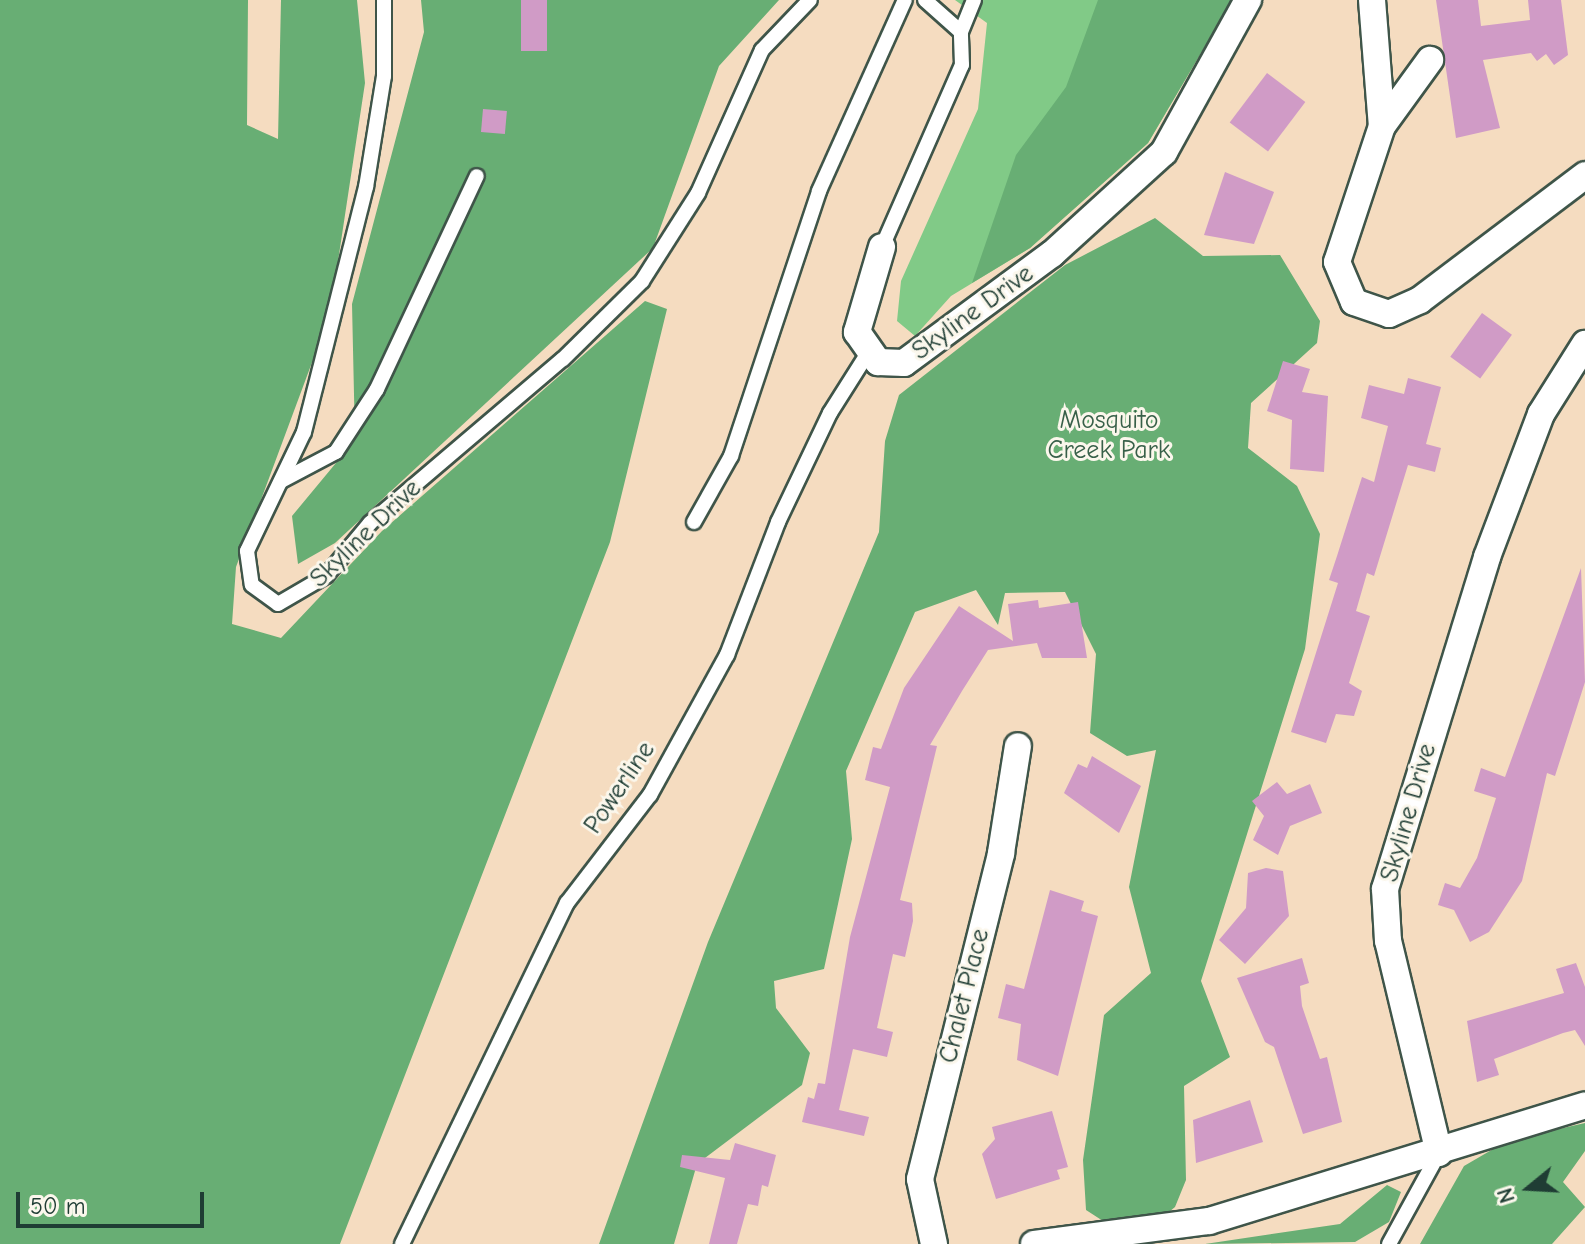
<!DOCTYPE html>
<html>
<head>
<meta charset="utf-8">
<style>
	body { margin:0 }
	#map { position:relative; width:1585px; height:1244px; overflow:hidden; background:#f5dcc0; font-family:"Comic Neue",sans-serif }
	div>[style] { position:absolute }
	.green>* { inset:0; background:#81ca87 }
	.forest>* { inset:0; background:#68ae74 }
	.building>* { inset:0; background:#d09bc6; transform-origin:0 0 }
	.roads { filter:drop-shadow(2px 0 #3f5549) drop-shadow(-2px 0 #3f5549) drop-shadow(0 2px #3f5549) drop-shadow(0 -2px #3f5549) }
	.lane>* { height:14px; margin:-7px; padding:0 7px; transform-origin:7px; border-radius:7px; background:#fff }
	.street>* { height:26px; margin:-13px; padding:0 13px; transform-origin:13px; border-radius:13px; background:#fff }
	span { translate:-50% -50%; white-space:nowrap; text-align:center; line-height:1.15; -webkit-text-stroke:6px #fbf7ec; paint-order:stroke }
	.street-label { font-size:26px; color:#1f3d34 }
	.park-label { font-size:26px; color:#386049 }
	.north { position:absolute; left:1489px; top:1148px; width:80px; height:80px; -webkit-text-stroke:6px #fbf7ec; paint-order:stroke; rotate:252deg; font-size:22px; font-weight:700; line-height:32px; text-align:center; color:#1f3d34 }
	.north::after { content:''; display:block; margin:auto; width:28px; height:36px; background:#1f3d34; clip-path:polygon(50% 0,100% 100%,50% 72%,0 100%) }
	.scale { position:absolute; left:16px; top:1192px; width:188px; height:36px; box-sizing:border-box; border:4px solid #1f3d34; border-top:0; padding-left:10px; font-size:24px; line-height:28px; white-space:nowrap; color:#1f3d34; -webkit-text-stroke:6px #fbf7ec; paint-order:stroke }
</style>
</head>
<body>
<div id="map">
	<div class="green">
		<div style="clip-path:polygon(955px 0,1232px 0,1148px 143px,1030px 248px,951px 296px,915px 336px,897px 321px,901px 281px,978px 109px,987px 23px)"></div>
	</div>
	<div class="forest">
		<div style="clip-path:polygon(0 0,248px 0,247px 125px,278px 139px,281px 0,357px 0,365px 83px,330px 314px,236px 567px,232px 624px,281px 638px,382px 531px,645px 301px,667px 309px,610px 542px,340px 1244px,0 1244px)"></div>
		<div style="clip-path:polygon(421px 0,779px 0,719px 66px,653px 248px,335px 543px,298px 564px,292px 516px,355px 440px,352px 304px,424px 32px)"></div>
		<div style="clip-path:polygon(1098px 0,1232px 0,1148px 143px,1030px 248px,972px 283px,1016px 155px,1066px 87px)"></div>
		<div style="clip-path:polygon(1155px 218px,1203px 256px,1280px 255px,1320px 321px,1317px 343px,1251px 403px,1248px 448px,1297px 486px,1320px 534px,1305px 649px,1201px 981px,1230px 1057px,1184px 1086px,1186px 1180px,1175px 1207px,1134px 1241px,1086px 1210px,1083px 1160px,1104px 1015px,1151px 973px,1129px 887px,1156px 750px,1127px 756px,1090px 733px,1096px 654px,1065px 592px,1005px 593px,998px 625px,976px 590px,915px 612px,846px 771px,852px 839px,824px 969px,774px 981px,776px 1008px,810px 1053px,802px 1085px,697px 1164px,674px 1244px,599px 1244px,708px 942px,879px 532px,885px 441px,899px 395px,1065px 265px)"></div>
		<div style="clip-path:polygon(1585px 1123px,1585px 1151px,1563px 1182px,1585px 1207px,1552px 1244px,1420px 1244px,1464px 1166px,1507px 1141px)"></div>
		<div style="clip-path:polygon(1387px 1185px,1401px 1192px,1389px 1222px,1355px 1242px,1205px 1244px,1340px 1224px)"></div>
	</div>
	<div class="building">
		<div style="left:521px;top:0;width:26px;height:51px"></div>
		<div style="clip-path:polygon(1436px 0,1478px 0,1481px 26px,1530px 20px,1528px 0,1561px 0,1568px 55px,1554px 65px,1546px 54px,1537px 61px,1531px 53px,1483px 60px,1500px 128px,1456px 138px)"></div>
		<div style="left:1267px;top:73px;width:48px;height:62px;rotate:37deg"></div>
		<div style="left:483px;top:109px;width:24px;height:23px;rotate:5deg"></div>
		<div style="clip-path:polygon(1225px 172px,1274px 192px,1254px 244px,1204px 235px)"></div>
		<div style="left:1482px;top:313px;width:37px;height:54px;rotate:36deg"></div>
		<div style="clip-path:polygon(1283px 361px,1310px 369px,1302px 392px,1328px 396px,1324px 472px,1290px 469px,1292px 420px,1267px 411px)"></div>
		<div style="clip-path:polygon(1408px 378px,1441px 387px,1426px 444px,1441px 448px,1435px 472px,1408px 465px,1374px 576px,1367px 573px,1356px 611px,1370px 616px,1349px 683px,1362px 691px,1354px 716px,1336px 714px,1326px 743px,1291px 732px,1338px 583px,1329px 580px,1337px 556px,1362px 477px,1374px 482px,1388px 426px,1361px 418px,1369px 385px,1404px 394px)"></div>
		<div style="clip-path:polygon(1581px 568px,1585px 682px,1555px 776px,1547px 773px,1522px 881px,1489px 932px,1470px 942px,1454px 910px,1438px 905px,1442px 892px,1445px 883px,1460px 888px,1477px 858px,1496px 798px,1474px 791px,1481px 768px,1505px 777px)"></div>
		<div style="clip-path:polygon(1038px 600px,1039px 608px,1078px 602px,1087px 658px,1042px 658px,1037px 643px,988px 650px,962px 691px,930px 745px,937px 746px,900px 900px,912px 903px,913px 921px,905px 957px,893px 954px,877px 1028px,893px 1032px,887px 1057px,853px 1049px,839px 1110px,869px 1117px,864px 1136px,802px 1122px,808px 1097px,814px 1099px,818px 1083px,825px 1084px,850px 937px,890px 787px,865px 780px,873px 747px,881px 749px,904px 688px,959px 606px,1013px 641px,1008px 604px)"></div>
		<div style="clip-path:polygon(1092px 756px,1141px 786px,1119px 833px,1064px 793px,1078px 764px,1087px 768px)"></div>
		<div style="clip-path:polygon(1277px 782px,1287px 794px,1310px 784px,1322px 813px,1290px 826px,1278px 855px,1253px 840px,1264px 816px,1252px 801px)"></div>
		<div style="clip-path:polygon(1266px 868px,1283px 871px,1289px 916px,1245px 964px,1219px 940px,1246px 908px,1248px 873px)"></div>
		<div style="clip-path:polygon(1050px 890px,1084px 901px,1081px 911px,1098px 916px,1058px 1076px,1017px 1060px,1021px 1024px,998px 1018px,1006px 984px,1024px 989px)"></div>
		<div style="clip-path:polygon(1302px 958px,1309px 983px,1300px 986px,1302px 1006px,1320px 1059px,1327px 1057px,1342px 1122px,1303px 1134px,1274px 1047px,1265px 1042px,1237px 978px)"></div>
		<div style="clip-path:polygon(1576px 963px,1585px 987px,1585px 1046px,1575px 1030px,1563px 1033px,1494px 1059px,1499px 1075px,1477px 1082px,1467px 1021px,1564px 993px,1556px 969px)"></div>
		<div style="clip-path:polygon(1250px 1100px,1263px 1142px,1196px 1163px,1193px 1120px)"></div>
		<div style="clip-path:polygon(1052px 1111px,1068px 1167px,1057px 1170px,1060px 1179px,996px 1199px,982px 1154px,995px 1139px,992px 1127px)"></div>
		<div style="clip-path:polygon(735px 1143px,776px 1155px,768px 1187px,762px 1185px,758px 1206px,748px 1204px,737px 1244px,709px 1244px,725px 1178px,680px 1167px,682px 1155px,730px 1160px)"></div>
	</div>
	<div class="roads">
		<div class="lane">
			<div style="left:384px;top:0;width:76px;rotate:90deg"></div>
			<div style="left:384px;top:76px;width:112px;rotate:99.2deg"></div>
			<div style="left:366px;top:187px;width:253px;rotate:104.2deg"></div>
			<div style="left:304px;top:432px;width:132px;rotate:115.6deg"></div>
			<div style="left:247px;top:551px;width:34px;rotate:82deg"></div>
			<div style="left:252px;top:585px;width:32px;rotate:36deg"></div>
			<div style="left:278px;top:604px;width:56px;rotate:-30.3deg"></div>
			<div style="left:326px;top:576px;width:69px;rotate:-50.3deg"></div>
			<div style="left:370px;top:523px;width:253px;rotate:-40.4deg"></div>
			<div style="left:563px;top:359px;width:111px;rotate:-44.6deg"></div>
			<div style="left:642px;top:281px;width:104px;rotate:-57.5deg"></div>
			<div style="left:698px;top:193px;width:157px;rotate:-65.9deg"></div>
			<div style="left:762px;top:50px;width:69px;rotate:-46.2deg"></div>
			<div style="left:961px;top:32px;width:35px;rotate:-68deg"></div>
			<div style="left:882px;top:247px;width:199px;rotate:-66.3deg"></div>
			<div style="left:962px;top:65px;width:33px;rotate:-92deg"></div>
			<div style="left:961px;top:32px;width:48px;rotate:-138.4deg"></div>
			<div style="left:281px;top:481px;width:62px;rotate:-27.8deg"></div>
			<div style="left:336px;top:452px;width:75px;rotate:-56.9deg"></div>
			<div style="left:377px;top:389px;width:235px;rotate:-64.9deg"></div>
			<div style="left:694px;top:522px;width:76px;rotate:-60.7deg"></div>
			<div style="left:731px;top:456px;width:279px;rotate:-71.6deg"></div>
			<div style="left:819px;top:191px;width:209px;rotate:-65.8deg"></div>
			<div style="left:402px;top:1244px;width:379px;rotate:-64.2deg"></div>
			<div style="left:567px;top:903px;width:136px;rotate:-52.5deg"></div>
			<div style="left:650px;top:795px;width:160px;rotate:-61.2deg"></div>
			<div style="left:727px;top:655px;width:142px;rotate:-69deg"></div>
			<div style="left:778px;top:522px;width:121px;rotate:-64.5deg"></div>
			<div style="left:830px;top:413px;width:71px;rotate:-57.7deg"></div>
			<div style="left:1389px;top:1244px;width:104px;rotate:-61.2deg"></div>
		</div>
		<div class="street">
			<div style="left:1372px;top:0;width:126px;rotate:85.5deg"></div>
			<div style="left:1382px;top:126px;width:143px;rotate:108.3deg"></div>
			<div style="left:1337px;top:262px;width:43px;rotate:67deg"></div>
			<div style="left:1354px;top:302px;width:37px;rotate:19deg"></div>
			<div style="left:1389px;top:314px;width:34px;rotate:-24deg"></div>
			<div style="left:1420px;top:300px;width:207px;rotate:-37.1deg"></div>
			<div style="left:1382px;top:126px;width:82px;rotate:-54deg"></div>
			<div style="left:882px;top:247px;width:89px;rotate:106.4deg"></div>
			<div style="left:857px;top:332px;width:37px;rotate:55deg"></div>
			<div style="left:878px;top:362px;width:26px;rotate:2deg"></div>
			<div style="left:904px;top:363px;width:184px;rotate:-36.4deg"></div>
			<div style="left:1052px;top:254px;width:151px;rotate:-42.3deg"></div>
			<div style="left:1164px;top:152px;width:174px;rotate:-61.1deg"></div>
			<div style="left:1439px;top:1153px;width:218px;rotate:-103.5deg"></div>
			<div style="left:1388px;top:941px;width:52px;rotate:-93.3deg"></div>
			<div style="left:1385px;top:889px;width:347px;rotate:-72.9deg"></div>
			<div style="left:1487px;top:557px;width:153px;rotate:-69.3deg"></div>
			<div style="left:1541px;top:414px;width:83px;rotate:-57.8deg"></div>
			<div style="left:934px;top:1244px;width:66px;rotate:-102.2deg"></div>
			<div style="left:920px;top:1179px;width:336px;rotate:-76deg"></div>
			<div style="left:1001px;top:853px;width:108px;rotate:-81deg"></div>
			<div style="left:1034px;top:1244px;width:177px;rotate:-7.5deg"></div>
			<div style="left:1209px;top:1221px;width:393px;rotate:-17.1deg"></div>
		</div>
	</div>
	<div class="street-label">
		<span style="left:973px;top:313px;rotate:-36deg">Skyline Drive</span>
		<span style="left:366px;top:534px;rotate:-44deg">Skyline Drive</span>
		<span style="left:620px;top:788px;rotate:-56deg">Powerline</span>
		<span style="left:1409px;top:813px;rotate:-74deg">Skyline Drive</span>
		<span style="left:965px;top:996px;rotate:-76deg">Chalet Place</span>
	</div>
	<div class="park-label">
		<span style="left:1109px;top:436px">Mosquito<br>Creek Park</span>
	</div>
	<div class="north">N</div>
	<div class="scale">50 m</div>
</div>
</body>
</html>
